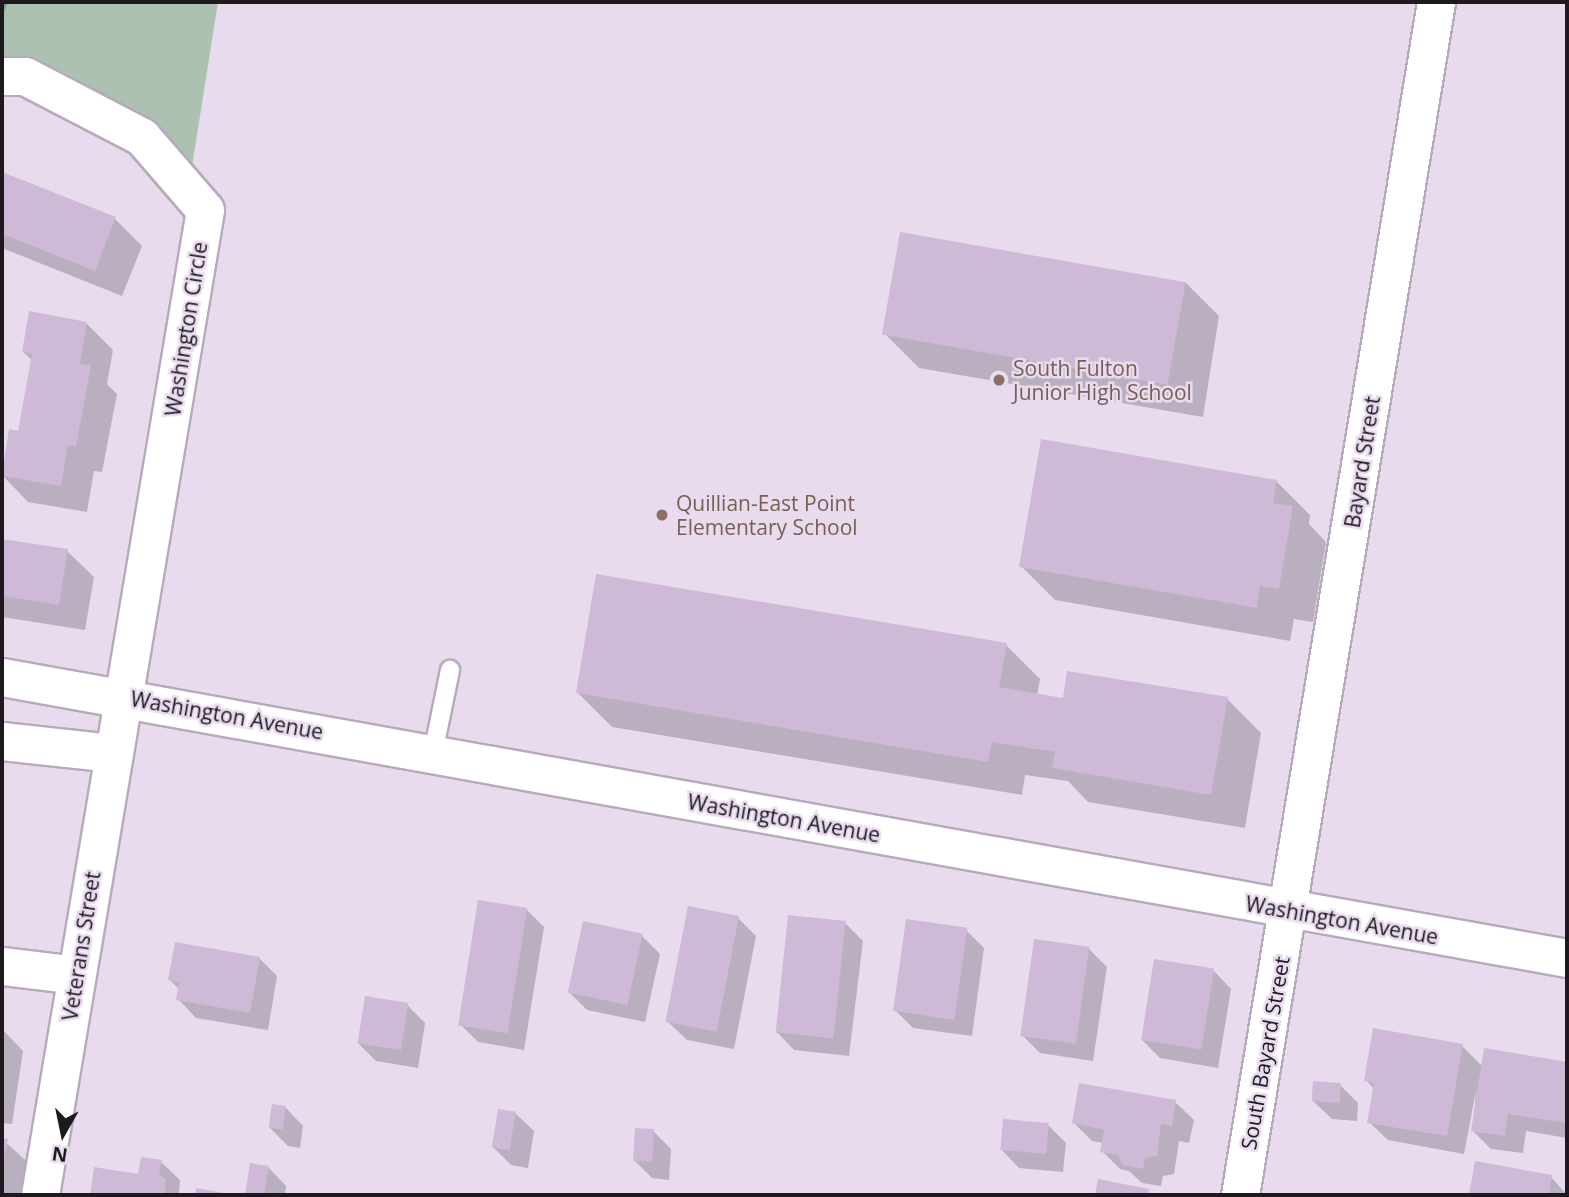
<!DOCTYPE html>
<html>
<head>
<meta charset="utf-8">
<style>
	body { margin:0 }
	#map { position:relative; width:1569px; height:1197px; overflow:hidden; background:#e9dbee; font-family:"Open Sans",sans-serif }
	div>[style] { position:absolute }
	.green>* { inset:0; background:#acc1b2 }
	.shadow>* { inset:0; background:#0003 }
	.building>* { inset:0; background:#ceb9d6; transform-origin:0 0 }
	.roads { filter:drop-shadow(2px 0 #b7aabc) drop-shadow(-2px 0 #b7aabc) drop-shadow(0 2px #b7aabc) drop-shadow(0 -2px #b7aabc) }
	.lane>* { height:18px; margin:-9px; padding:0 9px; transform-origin:9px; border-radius:9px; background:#fff }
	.street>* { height:37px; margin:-18.5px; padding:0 18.5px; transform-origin:18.5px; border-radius:18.5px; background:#fff }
	.dots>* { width:19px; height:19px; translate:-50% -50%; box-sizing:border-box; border:4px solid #e9dbee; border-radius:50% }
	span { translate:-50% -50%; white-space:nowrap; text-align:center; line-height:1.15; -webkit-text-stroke:5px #e9dbee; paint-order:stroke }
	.street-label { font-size:21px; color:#1e191f }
	.education-label { font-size:21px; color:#785e54 }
	.left { translate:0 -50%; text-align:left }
	.frame { position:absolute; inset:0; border:4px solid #1e191f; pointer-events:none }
	.north { position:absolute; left:28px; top:1099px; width:70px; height:70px; -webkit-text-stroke:5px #e9dbee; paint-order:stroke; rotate:189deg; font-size:19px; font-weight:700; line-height:28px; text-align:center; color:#1e191f }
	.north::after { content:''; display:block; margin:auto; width:24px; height:32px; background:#1e191f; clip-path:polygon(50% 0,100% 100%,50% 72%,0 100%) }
</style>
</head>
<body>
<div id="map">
	<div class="green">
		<div style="clip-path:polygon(2px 2px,218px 2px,190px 179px,2px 58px)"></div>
	</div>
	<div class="shadow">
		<div style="clip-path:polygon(2px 2px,8px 2px,2px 17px)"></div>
		<div style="clip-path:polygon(2px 174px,115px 219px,142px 246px,122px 296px,2px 248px)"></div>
		<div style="clip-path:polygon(1185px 282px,1219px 316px,1203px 417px,919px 368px,885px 334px)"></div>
		<div style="clip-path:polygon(86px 323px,113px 350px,107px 384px,117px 394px,102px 472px,94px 471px,87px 512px,28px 502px,2px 475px,10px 431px,19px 433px,32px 360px,23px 352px)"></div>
		<div style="clip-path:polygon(1276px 481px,1310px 515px,1309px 524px,1326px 542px,1313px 622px,1294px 619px,1290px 641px,1055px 600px,1021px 566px)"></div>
		<div style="clip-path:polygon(2px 541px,67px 551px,94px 577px,85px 630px,2px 617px)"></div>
		<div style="clip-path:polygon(1006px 645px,1040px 679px,1037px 696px,1064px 700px,1227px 699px,1261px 733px,1245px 828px,1088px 802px,1068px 781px,1025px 775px,1022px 795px,612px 727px,578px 693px)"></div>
		<div style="clip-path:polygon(526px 909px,544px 927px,524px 1050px,478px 1042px,460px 1024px)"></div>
		<div style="clip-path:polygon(738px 918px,756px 936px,734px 1049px,687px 1040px,668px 1022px)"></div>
		<div style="clip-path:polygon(845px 923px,863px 941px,849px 1056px,794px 1050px,776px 1031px)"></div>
		<div style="clip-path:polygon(966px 930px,984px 948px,972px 1036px,913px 1028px,895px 1010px)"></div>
		<div style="clip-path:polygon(642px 936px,660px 954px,645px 1022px,587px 1010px,569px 992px)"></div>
		<div style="clip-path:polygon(1089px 949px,1107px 967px,1093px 1061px,1040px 1053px,1022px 1035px)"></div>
		<div style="clip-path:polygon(259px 958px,277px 976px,268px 1030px,196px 1018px,178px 999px,179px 989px,170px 980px)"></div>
		<div style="clip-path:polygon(1213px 970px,1231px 989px,1218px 1068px,1160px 1058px,1142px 1040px)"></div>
		<div style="clip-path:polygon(407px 1005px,425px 1023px,418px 1068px,376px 1061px,358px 1043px)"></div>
		<div style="clip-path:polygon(2px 1029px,23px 1051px,12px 1124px,2px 1123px)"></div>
		<div style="clip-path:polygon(1462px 1046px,1483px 1067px,1485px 1050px,1567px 1063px,1567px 1138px,1526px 1131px,1523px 1153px,1491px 1149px,1473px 1131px,1476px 1090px,1464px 1154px,1388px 1140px,1369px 1122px,1375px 1090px,1366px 1080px)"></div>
		<div style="clip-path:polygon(1340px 1085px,1358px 1103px,1357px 1121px,1332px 1119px,1313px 1101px)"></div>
		<div style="clip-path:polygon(1175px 1102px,1194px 1120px,1189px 1143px,1179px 1141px,1174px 1174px,1163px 1176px,1161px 1186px,1142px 1183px,1129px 1171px,1120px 1169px,1102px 1151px,1103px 1143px,1092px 1141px,1074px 1123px)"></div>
		<div style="clip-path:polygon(285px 1107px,303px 1126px,300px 1148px,288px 1146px,270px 1128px)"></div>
		<div style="clip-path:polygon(515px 1113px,534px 1131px,528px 1168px,511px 1165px,493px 1147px)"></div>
		<div style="clip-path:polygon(1048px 1125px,1066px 1143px,1063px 1172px,1019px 1168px,1001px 1149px)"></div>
		<div style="clip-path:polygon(653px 1131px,671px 1149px,669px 1180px,652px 1178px,634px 1160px)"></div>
		<div style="clip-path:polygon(2px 1139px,33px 1167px,28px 1195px,2px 1195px)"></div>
		<div style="clip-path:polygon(161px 1162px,180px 1180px,179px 1195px,91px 1195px,96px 1169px,140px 1176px)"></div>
		<div style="clip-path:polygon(1476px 1163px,1551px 1177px,1567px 1195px,1471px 1195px)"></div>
		<div style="clip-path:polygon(251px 1165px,268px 1167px,286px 1186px,285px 1195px,246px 1195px)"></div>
	</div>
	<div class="building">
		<div style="clip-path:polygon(2px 172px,116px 217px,95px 271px,2px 234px)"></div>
		<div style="left:900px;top:232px;width:290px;height:104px;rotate:10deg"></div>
		<div style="clip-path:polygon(29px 311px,87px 322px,80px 364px,91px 365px,76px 447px,68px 445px,61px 486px,2px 476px,9px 429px,18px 431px,32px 354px,22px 352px)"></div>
		<div style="clip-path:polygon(1041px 439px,1277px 480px,1273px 503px,1293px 506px,1279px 589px,1260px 586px,1257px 608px,1019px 567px)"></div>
		<div style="clip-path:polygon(2px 539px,68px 549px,59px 605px,2px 596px)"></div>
		<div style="clip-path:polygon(596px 574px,1007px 643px,999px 687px,1063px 698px,1067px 671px,1228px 697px,1211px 795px,1052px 768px,1055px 752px,992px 742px,988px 762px,576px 693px)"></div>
		<div style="left:478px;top:900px;width:50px;height:127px;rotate:9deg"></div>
		<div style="left:688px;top:906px;width:52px;height:118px;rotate:11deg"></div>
		<div style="left:788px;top:915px;width:58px;height:118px;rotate:6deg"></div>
		<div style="left:906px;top:919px;width:62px;height:93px;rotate:8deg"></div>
		<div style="left:583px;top:921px;width:61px;height:73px;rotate:12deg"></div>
		<div style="left:1034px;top:939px;width:56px;height:98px;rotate:8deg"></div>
		<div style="clip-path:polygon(175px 942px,260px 957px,250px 1013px,176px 1000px,179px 983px,168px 980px)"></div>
		<div style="left:1154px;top:959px;width:61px;height:82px;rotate:9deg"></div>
		<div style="left:365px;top:996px;width:44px;height:48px;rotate:9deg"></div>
		<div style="clip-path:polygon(1373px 1028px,1463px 1044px,1447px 1136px,1367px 1123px,1374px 1083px,1364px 1081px)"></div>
		<div style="clip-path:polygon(1484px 1048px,1567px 1062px,1565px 1123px,1508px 1114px,1505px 1136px,1471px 1131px)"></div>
		<div style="left:1313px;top:1081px;width:28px;height:20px;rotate:4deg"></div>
		<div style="clip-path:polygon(1079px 1083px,1176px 1100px,1172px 1126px,1161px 1124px,1157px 1156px,1145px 1158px,1143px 1169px,1122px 1165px,1118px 1155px,1100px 1152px,1104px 1130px,1072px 1123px)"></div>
		<div style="left:272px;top:1104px;width:14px;height:24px;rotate:8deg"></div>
		<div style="left:498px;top:1109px;width:18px;height:39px;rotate:9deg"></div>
		<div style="left:1003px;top:1119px;width:46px;height:31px;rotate:5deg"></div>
		<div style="left:635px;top:1128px;width:19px;height:33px;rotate:3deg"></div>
		<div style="clip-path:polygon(2px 1138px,8px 1139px,3px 1163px,2px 1163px)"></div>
		<div style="clip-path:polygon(141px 1157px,162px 1160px,159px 1174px,166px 1180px,164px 1195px,90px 1195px,94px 1167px,138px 1174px)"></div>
		<div style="clip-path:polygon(1475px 1161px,1552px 1175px,1549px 1195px,1469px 1195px)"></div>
		<div style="left:250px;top:1163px;width:19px;height:33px;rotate:9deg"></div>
		<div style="clip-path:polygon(1098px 1179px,1149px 1189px,1148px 1195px,1095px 1195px)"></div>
		<div style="clip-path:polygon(196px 1188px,230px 1194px,230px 1195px,195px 1195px)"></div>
	</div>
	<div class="roads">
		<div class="lane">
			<div style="left:433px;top:753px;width:85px;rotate:-78.4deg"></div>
		</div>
		<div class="street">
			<div style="left:2px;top:76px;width:23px"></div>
			<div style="left:25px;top:76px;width:132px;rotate:27.5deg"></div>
			<div style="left:142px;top:137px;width:96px;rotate:49.2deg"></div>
			<div style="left:205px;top:210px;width:999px;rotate:99.51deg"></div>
			<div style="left:2px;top:677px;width:1590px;rotate:10.18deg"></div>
			<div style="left:2px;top:741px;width:112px;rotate:6.2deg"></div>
			<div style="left:2px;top:966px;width:75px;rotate:6.9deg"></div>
			<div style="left:1240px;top:1195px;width:1209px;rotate:-80.67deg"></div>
		</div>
	</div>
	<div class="dots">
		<div style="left:999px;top:380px;background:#8d6e63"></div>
		<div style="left:662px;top:515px;background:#8d6e63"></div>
	</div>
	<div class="street-label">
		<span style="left:186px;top:329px;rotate:-81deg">Washington Circle</span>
		<span style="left:1362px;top:462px;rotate:-81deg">Bayard Street</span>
		<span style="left:227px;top:715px;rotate:10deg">Washington Avenue</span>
		<span style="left:784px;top:818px;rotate:10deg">Washington Avenue</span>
		<span style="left:1342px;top:920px;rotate:10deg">Washington Avenue</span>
		<span style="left:81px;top:946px;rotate:-81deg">Veterans Street</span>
		<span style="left:1265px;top:1053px;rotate:-80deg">South Bayard Street</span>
	</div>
	<div class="education-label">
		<span class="left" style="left:1013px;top:380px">South Fulton<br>Junior High School</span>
		<span class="left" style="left:676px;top:515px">Quillian-East Point<br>Elementary School</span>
	</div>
	<div class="frame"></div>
	<div class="north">N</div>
</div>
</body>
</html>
